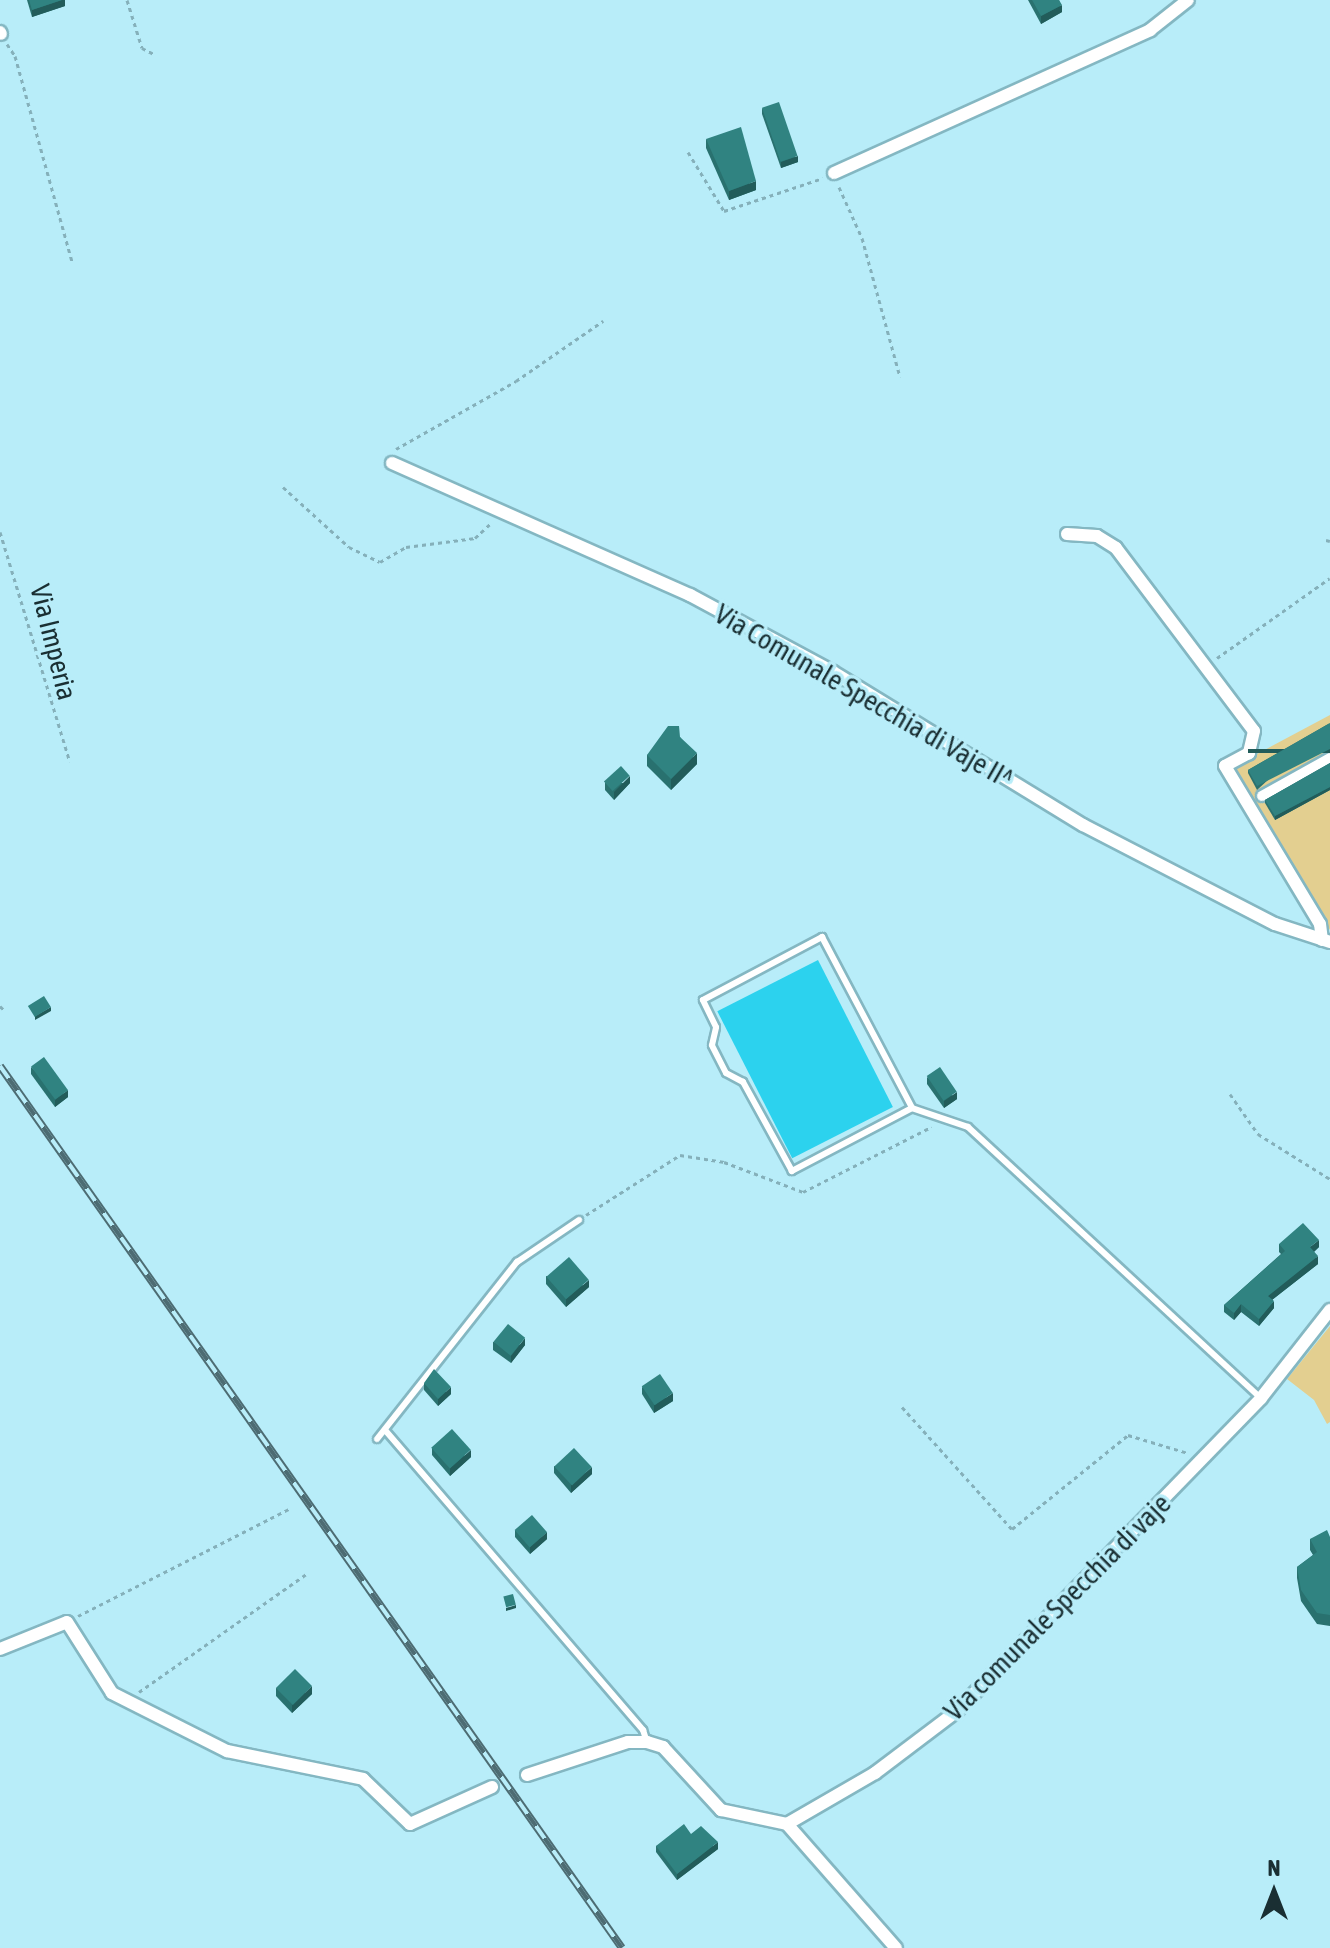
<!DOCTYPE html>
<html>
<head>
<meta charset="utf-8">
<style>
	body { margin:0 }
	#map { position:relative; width:1330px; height:1948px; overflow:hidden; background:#b8edf9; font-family:"Asap Condensed",sans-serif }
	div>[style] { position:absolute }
	.green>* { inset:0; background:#e3cf90 }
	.water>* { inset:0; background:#2cd2ee; transform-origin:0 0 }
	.path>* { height:3px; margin-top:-1.5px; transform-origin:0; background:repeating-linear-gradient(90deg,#85b0ba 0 4px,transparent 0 8px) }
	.roads { filter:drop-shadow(2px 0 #84b7c2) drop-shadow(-2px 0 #84b7c2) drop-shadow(0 2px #84b7c2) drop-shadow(0 -2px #84b7c2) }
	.service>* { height:6px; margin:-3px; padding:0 3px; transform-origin:3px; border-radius:3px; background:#fff }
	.pedestrian>* { height:10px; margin:-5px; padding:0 5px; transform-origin:5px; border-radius:5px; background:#fff }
	.minor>* { height:12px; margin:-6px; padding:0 6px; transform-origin:6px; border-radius:6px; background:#fff }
	.rail>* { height:8px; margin-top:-4px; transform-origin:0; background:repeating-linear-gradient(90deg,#b8edf9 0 15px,#4d6c73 0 30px); box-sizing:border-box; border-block:2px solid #4d6c73 }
	.wall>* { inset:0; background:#29716f }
	.shaded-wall>* { inset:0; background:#225c5a; transform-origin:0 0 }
	.building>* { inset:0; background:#308381; transform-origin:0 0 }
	span { translate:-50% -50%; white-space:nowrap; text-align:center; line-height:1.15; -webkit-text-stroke:7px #b8edf9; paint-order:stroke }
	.street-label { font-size:28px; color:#1a2f33 }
	.north { position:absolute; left:1234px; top:1852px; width:80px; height:80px; -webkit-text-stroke:6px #b8edf9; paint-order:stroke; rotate:0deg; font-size:22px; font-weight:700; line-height:32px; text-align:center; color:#1a2f33 }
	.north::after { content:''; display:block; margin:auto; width:28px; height:36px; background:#1a2f33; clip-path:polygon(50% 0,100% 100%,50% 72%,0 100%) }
</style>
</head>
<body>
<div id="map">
	<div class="green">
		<div style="clip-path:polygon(1330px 715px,1330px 930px,1231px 768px)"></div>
		<div style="clip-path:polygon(1330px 1326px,1330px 1422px,1327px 1424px,1314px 1400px,1287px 1379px)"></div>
	</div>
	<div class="water">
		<div style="left:818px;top:960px;width:165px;height:113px;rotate:63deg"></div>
	</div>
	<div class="path">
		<div style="left:127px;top:0;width:50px;rotate:72.6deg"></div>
		<div style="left:142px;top:48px;width:13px;rotate:27deg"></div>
		<div style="left:7px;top:44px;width:14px;rotate:56deg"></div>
		<div style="left:15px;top:56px;width:214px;rotate:74.5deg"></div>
		<div style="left:688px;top:152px;width:69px;rotate:58.6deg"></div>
		<div style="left:724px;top:211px;width:104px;rotate:-18.4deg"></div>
		<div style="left:839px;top:187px;width:56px;rotate:65.7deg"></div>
		<div style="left:862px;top:238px;width:144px;rotate:74.7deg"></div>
		<div style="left:396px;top:449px;width:138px;rotate:-29.5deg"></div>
		<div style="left:516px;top:381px;width:106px;rotate:-34.6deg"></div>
		<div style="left:283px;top:487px;width:89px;rotate:42.3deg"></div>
		<div style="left:349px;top:547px;width:34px;rotate:26deg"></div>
		<div style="left:380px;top:562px;width:30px;rotate:-30deg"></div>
		<div style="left:406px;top:547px;width:70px;rotate:-7.4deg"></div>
		<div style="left:475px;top:538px;width:23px;rotate:-43deg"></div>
		<div style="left:0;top:532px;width:240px;rotate:73.1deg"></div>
		<div style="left:1326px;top:540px;width:4px;rotate:14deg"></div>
		<div style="left:1217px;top:658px;width:138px;rotate:-35.3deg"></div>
		<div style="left:0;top:1006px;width:7px;rotate:45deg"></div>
		<div style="left:1230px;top:1094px;width:49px;rotate:55deg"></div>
		<div style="left:1258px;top:1134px;width:85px;rotate:32deg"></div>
		<div style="left:586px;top:1215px;width:112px;rotate:-32.6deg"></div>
		<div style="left:680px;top:1155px;width:45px;rotate:9deg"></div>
		<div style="left:724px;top:1162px;width:85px;rotate:20.8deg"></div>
		<div style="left:803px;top:1192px;width:144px;rotate:-26.9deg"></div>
		<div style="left:902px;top:1407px;width:164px;rotate:48deg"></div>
		<div style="left:1012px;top:1529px;width:149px;rotate:-39deg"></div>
		<div style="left:1128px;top:1435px;width:63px;rotate:16.7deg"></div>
		<div style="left:78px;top:1616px;width:237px;rotate:-26.9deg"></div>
		<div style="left:139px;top:1692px;width:207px;rotate:-35.2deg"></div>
	</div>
	<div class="roads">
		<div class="service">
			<div style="left:822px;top:937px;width:193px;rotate:62.2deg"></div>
			<div style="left:912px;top:1108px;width:136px;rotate:152.3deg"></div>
			<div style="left:792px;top:1171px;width:102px;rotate:-118.8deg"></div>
			<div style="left:743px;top:1082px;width:19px;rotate:-152deg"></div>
			<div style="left:726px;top:1073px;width:31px;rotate:-117deg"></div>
			<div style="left:712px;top:1045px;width:18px;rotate:-77deg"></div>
			<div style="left:716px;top:1027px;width:30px;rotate:-116deg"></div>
			<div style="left:703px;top:1000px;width:135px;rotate:-27.9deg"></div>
			<div style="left:912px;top:1108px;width:59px;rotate:18.7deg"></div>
			<div style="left:968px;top:1127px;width:399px;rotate:42.8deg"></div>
			<div style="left:385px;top:1430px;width:396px;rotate:49.3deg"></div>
			<div style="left:643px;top:1730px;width:13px;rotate:72deg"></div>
			<div style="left:377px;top:1439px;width:226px;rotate:-51.7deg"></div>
			<div style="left:517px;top:1262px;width:75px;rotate:-34.1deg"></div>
		</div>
		<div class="pedestrian">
			<div style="left:1262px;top:796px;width:78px;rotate:-29.2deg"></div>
		</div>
		<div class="minor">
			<div style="left:0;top:32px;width:2px;rotate:63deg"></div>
			<div style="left:834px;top:173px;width:347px;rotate:-24.3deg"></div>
			<div style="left:1150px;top:30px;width:48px;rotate:-38.3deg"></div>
			<div style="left:392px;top:463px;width:326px;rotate:23.9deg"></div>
			<div style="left:690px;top:595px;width:162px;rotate:28.3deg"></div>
			<div style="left:833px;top:672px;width:293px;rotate:31.5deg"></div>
			<div style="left:1083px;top:825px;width:216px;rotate:27.3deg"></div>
			<div style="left:1275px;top:924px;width:58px;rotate:18.1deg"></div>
			<div style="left:1067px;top:534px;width:30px;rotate:4deg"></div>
			<div style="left:1097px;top:536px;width:22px;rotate:32deg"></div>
			<div style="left:1116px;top:548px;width:229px;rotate:53deg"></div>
			<div style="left:1254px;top:731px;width:23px;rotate:103deg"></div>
			<div style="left:1249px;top:753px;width:27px;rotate:152deg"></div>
			<div style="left:1225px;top:766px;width:184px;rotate:59deg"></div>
			<div style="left:1320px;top:924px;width:16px;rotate:83deg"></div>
			<div style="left:0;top:1649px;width:72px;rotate:-21.9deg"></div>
			<div style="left:67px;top:1622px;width:84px;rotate:57.6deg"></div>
			<div style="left:112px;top:1693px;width:129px;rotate:26.8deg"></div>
			<div style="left:227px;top:1751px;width:139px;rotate:11.6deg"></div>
			<div style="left:363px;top:1779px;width:65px;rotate:43.8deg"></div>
			<div style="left:410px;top:1824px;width:90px;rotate:-24.3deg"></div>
			<div style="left:527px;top:1775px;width:106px;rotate:-18.1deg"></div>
			<div style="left:628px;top:1742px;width:19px"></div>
			<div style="left:647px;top:1742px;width:17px;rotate:17deg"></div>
			<div style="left:663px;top:1747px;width:86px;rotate:47.4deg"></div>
			<div style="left:721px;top:1810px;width:67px;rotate:12deg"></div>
			<div style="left:787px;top:1824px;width:102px;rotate:-30.1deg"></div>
			<div style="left:875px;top:1773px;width:103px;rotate:-37.1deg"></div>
			<div style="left:957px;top:1711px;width:436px;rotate:-45.8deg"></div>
			<div style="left:1261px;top:1398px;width:112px;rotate:-51.9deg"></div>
			<div style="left:787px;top:1824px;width:165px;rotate:48.7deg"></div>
		</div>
	</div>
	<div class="rail">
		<div style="left:0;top:1066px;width:1079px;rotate:54.81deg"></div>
	</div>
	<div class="wall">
		<div style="clip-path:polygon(27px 0,65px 0,65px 6px,32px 17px)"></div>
		<div style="clip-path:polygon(1028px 0,1059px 0,1062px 12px,1041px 24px)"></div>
		<div style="clip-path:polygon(762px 108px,798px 162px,781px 168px,762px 114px)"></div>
		<div style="clip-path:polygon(706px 139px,756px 190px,729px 200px,706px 148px)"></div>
		<div style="clip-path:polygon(1330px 723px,1257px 790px,1248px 773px,1248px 770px)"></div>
		<div style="clip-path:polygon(680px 737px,697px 764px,671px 790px,647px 766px,647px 755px)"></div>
		<div style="clip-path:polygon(1330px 763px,1330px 790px,1275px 820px,1265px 803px,1265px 800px)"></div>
		<div style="clip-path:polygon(605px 783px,630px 783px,614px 800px,605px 790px)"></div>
		<div style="clip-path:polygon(31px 1067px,68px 1097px,55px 1107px,31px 1074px)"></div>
		<div style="clip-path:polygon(927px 1077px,957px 1099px,944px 1108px,927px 1084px)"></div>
		<div style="clip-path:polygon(1279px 1244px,1319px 1247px,1314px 1252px,1318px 1264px,1272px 1300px,1274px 1308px,1259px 1326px,1241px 1312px,1234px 1320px,1224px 1312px,1224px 1305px,1281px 1254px,1279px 1252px)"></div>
		<div style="clip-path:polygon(546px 1276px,589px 1287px,566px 1307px,546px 1284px)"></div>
		<div style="clip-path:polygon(493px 1342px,525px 1345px,511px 1363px,493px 1350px)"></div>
		<div style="clip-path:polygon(424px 1383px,451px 1394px,438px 1406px,424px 1390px)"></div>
		<div style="clip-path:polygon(642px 1387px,673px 1401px,654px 1413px,642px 1394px)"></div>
		<div style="clip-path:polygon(432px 1448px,471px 1457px,450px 1476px,432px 1455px)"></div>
		<div style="clip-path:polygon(554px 1466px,592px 1474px,571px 1493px,554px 1473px)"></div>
		<div style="clip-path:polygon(515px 1530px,547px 1539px,530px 1554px,515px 1537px)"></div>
		<div style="clip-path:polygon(1330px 1537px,1330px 1626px,1317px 1624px,1301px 1601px,1297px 1578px,1297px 1567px,1313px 1555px,1310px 1550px,1310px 1539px)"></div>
		<div style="clip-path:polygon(276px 1688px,312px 1694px,292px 1713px,276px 1696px)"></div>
		<div style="clip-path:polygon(691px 1834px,718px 1849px,677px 1880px,656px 1852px,656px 1846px)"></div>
	</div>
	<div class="shaded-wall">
		<div style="clip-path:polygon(62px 0,65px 0,65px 6px,32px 17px,32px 10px)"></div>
		<div style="clip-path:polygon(1062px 5px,1062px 12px,1041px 24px,1041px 16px)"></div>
		<div style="clip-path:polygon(798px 156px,798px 162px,781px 168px,781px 162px)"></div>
		<div style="clip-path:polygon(756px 181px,756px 190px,729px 200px,729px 191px)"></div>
		<div style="left:1330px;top:749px;width:4px;height:82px;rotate:90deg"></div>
		<div style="clip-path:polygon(697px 753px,697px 764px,671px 790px,671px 779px)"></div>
		<div style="clip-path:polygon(630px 776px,630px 783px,614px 800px,614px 792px)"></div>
		<div style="clip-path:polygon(1330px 787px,1330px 790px,1275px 820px,1275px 816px)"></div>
		<div style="clip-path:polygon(51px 1007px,51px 1011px,35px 1020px,35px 1016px)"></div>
		<div style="clip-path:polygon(68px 1090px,68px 1097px,55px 1107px,55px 1100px)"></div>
		<div style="clip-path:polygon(957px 1092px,957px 1099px,944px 1108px,944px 1101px)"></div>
		<div style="clip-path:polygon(1319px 1240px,1319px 1247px,1310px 1255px,1310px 1247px)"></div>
		<div style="clip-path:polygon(1318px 1256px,1318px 1264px,1268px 1303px,1268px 1296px)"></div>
		<div style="clip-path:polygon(589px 1280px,589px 1287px,566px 1307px,566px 1299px)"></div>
		<div style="clip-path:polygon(1274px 1301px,1274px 1308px,1259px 1326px,1259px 1319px)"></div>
		<div style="clip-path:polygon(1241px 1304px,1241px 1312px,1234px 1320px,1234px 1313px)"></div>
		<div style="clip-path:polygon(525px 1338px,525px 1345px,511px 1363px,511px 1356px)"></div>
		<div style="clip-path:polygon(451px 1387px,451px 1394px,438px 1406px,438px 1399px)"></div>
		<div style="clip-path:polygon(673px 1393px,673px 1401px,654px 1413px,654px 1405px)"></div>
		<div style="clip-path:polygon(471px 1450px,471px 1457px,450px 1476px,450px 1468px)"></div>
		<div style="clip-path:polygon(592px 1467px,592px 1474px,571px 1493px,571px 1485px)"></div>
		<div style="clip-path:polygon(547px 1532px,547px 1539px,530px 1554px,530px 1547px)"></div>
		<div style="clip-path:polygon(516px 1605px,516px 1608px,506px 1611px,506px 1608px)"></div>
		<div style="clip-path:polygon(312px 1686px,312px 1694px,292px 1713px,292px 1705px)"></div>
		<div style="clip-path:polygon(718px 1842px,718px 1849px,677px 1880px,677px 1874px)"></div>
	</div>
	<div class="building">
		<div style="clip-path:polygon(29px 0,62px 0,32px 10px)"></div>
		<div style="clip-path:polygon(1032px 0,1059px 0,1062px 5px,1041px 16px)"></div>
		<div style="left:779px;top:102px;width:57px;height:18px;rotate:71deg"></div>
		<div style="clip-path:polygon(741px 127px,756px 181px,729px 191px,706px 139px)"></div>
		<div style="clip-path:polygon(1330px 723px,1330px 749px,1257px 786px,1248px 770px)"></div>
		<div style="clip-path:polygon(668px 726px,679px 726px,680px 737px,697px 753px,671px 779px,647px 755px)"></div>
		<div style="clip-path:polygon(1330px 763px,1330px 787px,1275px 816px,1265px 800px)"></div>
		<div style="left:621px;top:766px;width:13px;height:23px;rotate:48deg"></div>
		<div style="left:44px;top:996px;width:13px;height:19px;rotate:58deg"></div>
		<div style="left:44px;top:1057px;width:41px;height:16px;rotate:54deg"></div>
		<div style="left:940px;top:1067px;width:30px;height:16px;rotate:56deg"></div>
		<div style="clip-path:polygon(1303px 1223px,1319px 1240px,1310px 1247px,1318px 1256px,1268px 1296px,1274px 1301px,1259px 1319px,1241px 1304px,1234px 1313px,1224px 1305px,1285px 1251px,1279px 1244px)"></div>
		<div style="left:569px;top:1257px;width:30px;height:30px;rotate:49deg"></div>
		<div style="left:508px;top:1324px;width:22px;height:23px;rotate:39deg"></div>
		<div style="clip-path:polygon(434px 1369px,451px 1387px,438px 1399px,424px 1383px)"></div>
		<div style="left:660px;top:1374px;width:23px;height:22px;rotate:56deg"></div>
		<div style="left:452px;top:1429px;width:28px;height:28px;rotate:48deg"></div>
		<div style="left:574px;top:1448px;width:26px;height:27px;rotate:47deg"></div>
		<div style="left:532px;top:1515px;width:23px;height:23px;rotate:49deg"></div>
		<div style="clip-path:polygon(1327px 1530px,1330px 1537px,1330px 1615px,1317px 1613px,1301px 1590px,1297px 1567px,1317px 1552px,1310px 1539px)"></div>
		<div style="left:513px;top:1594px;width:11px;height:10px;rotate:75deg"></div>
		<div style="left:295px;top:1669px;width:24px;height:27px;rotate:45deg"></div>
		<div style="clip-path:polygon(684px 1824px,691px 1834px,701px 1826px,718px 1842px,677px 1874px,656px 1846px)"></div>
	</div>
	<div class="street-label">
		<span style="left:54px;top:642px;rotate:76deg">Via Imperia</span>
		<span style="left:864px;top:696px;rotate:30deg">Via Comunale Specchia di Vaje II^</span>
		<span style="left:1057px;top:1607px;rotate:-45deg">Via comunale Specchia di vaje</span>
	</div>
	<div class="north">N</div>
</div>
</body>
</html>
